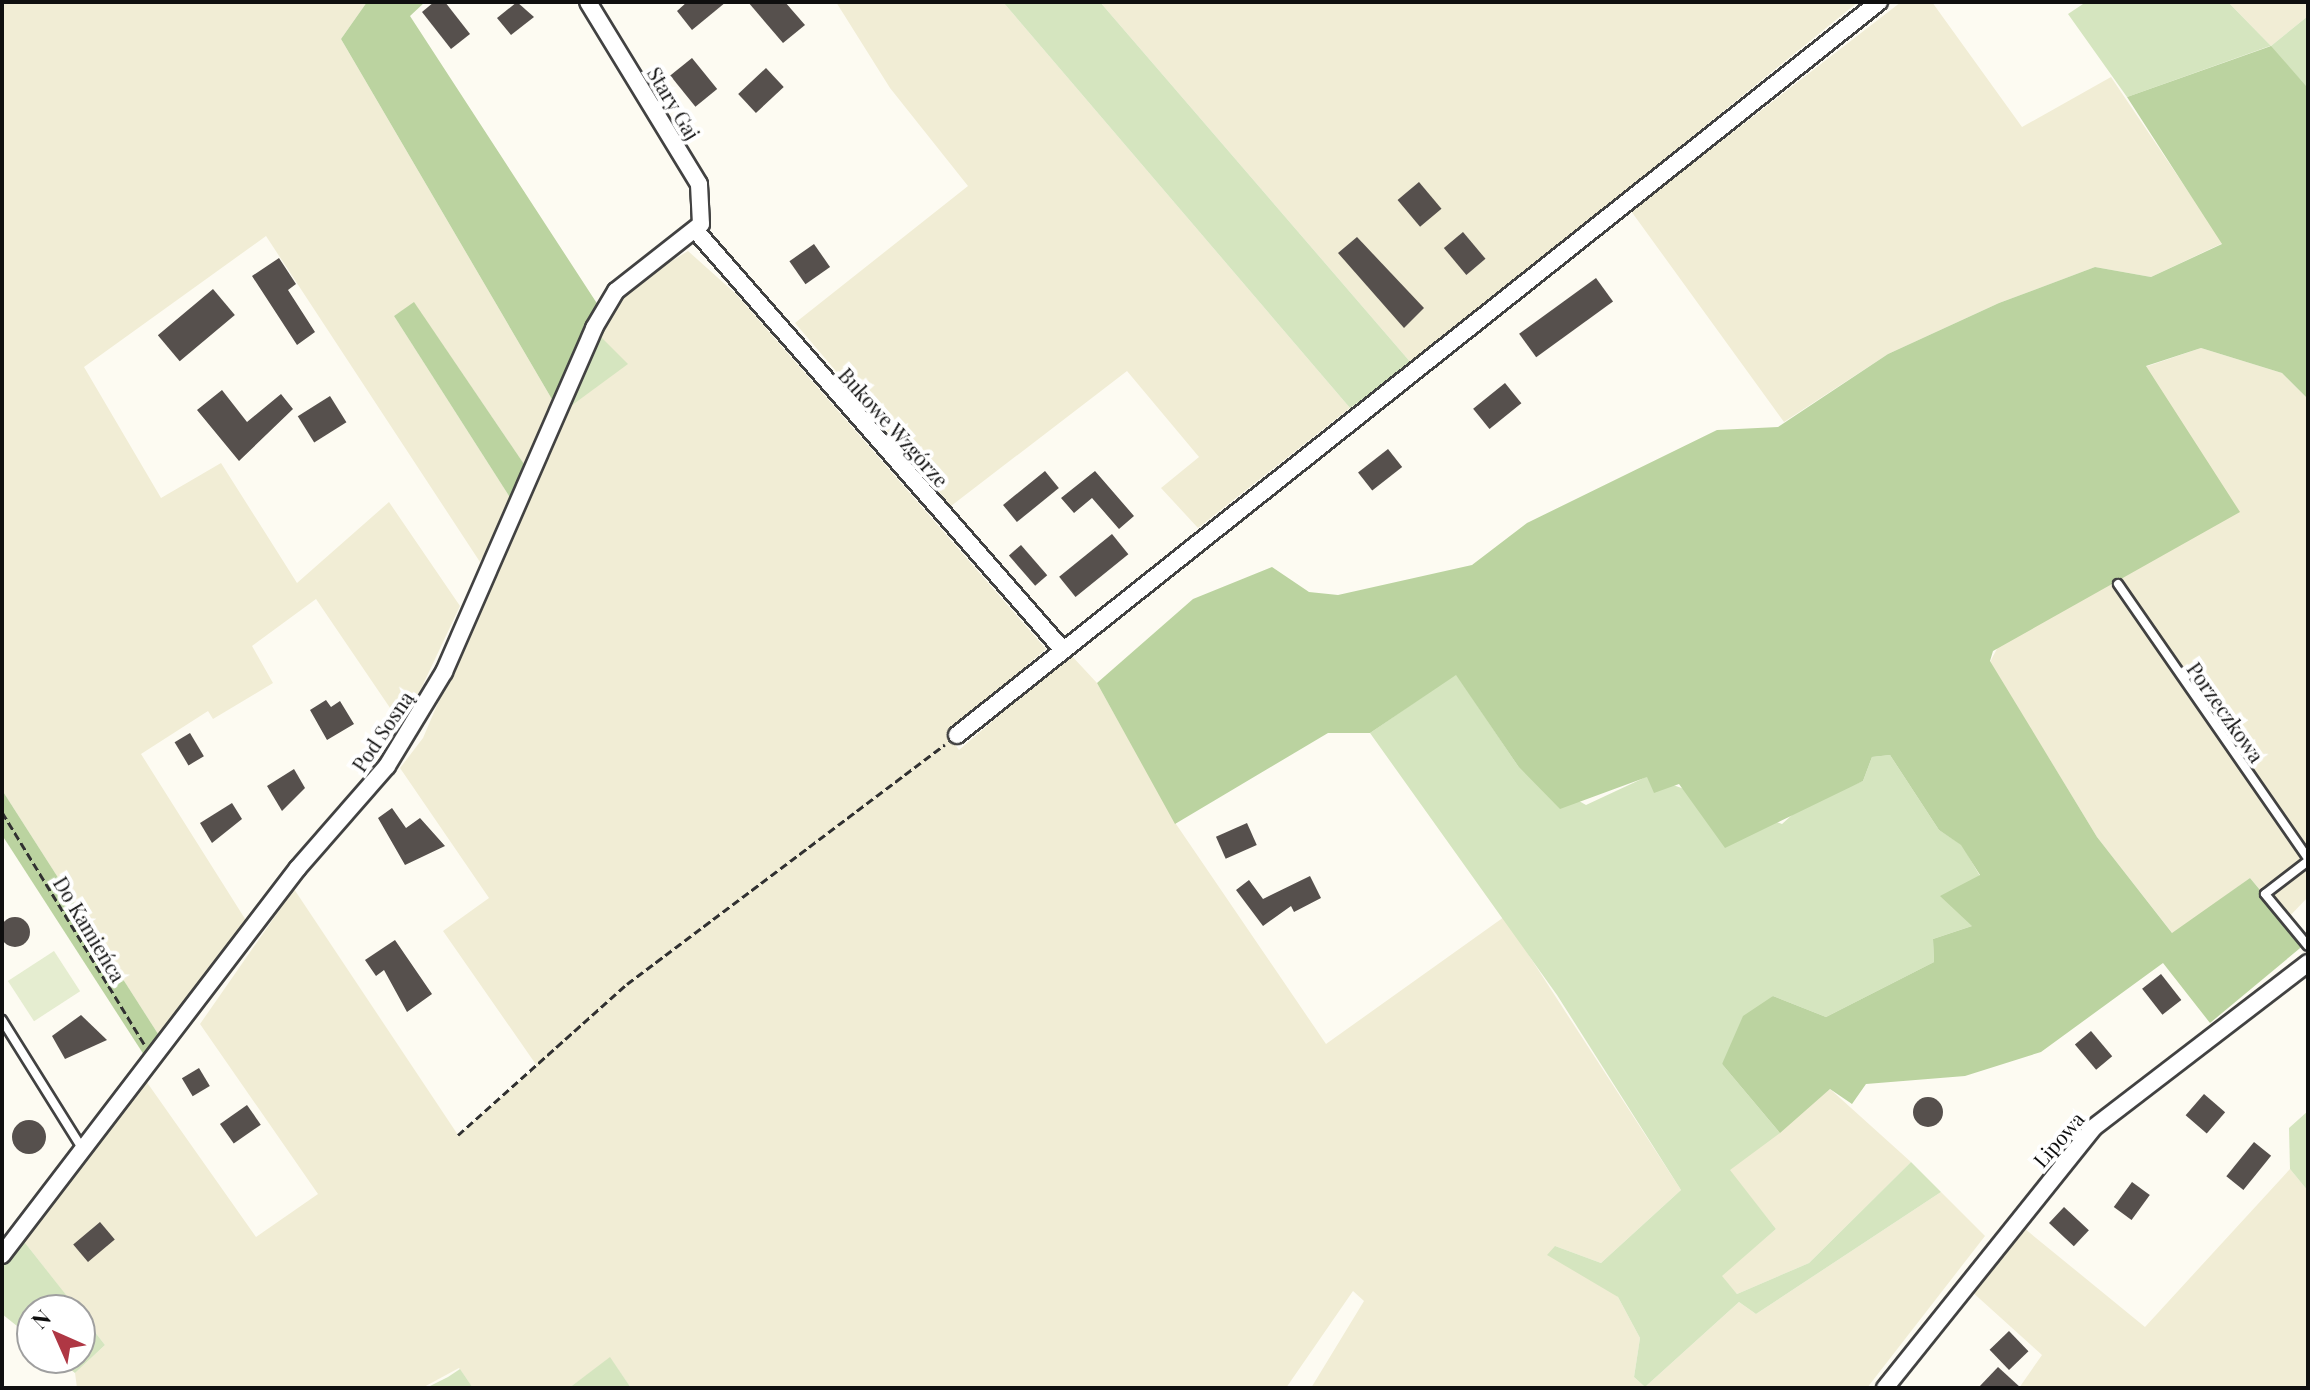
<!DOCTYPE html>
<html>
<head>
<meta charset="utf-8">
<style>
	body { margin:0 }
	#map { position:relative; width:2310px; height:1390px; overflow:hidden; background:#fdfbf2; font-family:"Playfair Display",serif }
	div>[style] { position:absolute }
	.farmland>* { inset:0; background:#f1edd5 }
	.green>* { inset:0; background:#d5e5bf }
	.forest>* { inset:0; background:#bbd3a0 }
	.pitch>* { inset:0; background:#e5edd0; transform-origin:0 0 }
	.building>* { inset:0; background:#56504d; transform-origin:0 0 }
	.round { border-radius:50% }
	.path>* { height:3px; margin-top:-1.5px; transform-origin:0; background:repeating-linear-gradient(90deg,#313131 0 8px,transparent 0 12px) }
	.roads { filter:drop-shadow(2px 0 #424242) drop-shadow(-2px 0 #424242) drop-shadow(0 2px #424242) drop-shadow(0 -2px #424242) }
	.lane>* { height:8px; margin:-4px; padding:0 4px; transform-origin:4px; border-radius:4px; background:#fff }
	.street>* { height:16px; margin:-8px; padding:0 8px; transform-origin:8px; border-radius:8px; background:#fff }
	span { translate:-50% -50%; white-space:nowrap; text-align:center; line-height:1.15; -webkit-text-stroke:8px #fff; paint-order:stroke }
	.street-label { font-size:20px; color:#0f0f0f }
	.frame { position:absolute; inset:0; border:4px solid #0f0f0f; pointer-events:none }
	.north { position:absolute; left:16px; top:1294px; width:80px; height:80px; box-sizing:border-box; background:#fff; border:2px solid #9f9f9f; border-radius:50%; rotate:315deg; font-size:22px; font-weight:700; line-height:32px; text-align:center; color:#0f0f0f }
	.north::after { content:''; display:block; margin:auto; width:28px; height:36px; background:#af3744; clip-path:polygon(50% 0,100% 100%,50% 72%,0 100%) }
</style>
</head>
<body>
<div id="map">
	<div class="farmland">
		<div style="clip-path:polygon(2px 2px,367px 2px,341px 39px,553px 401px,526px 467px,414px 303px,394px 316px,511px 499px,480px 562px,266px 236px,84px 367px,161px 498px,221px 463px,297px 583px,389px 502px,460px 606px,403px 727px,316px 599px,252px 646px,273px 683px,213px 719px,208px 711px,141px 754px,247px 922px,160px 1037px,2px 790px)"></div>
		<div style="clip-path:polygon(836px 2px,1003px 2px,1350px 408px,1198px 528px,1161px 488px,1199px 457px,1127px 371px,951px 506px,795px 323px,968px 186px,890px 88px)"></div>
		<div style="clip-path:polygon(1100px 2px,1858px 2px,1412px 364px)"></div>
		<div style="clip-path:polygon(1901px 2px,1932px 2px,2022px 127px,2111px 77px,2223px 243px,2151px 277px,2095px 267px,1999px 303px,1888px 354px,1784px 422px,1631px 211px)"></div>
		<div style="clip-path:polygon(2228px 2px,2308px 2px,2308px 16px,2271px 46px)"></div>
		<div style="clip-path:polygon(688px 251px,736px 294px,1046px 649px,947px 733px,959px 750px,1070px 654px,1097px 683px,1176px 824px,1326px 1044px,1504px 917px,1681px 1190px,1601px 1263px,1555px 1246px,1618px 1297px,1640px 1338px,1634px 1377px,1645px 1387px,1739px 1302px,1756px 1314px,1941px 1192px,1985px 1236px,1867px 1388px,1311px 1388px,1364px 1301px,1353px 1291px,1286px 1388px,631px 1388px,610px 1358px,569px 1388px,473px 1388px,459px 1368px,422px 1388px,77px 1388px,75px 1373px,105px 1345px,22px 1239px,146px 1081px,256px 1237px,318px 1194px,200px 1024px,294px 889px,458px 1135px,537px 1066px,443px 931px,489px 898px,400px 768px,423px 738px,596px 332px,621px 292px)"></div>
		<div style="clip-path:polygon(2201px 348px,2282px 373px,2308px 399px,2308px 897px,2286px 920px,2250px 878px,2173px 934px,2097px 837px,1990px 662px,2145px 367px)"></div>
		<div style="clip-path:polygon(1830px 1089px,1911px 1162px,1809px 1263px,1737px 1294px,1721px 1276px,1776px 1229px,1729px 1170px)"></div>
		<div style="clip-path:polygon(2290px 1169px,2308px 1191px,2308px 1388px,2019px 1388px,2042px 1355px,1970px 1290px,2019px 1224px,2145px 1327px)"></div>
	</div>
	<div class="green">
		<div style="clip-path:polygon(1003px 2px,1100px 2px,1412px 364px,1350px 408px)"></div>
		<div style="clip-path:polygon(2086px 2px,2228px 2px,2271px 46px,2308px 16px,2308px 88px,2270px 46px,2127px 97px,2068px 14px)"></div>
		<div style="clip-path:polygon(596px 332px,628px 364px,560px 414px)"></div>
		<div style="clip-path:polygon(1456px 674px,1518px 766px,1586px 805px,1648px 776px,1782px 824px,1802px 806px,1863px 781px,1872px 757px,1890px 755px,1939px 830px,1962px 845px,1980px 876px,1972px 926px,1933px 939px,1934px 962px,1826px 1017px,1773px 996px,1722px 1064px,1780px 1133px,1730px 1170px,1776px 1229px,1722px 1276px,1737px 1294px,1809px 1263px,1911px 1162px,1941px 1192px,1756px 1314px,1739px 1302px,1645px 1387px,1634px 1377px,1640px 1338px,1618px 1297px,1547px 1255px,1555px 1246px,1601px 1263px,1681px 1190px,1557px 995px,1370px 733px)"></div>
		<div style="clip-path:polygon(2308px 1111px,2308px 1191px,2290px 1169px,2289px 1128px)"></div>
		<div style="clip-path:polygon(22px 1239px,78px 1310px,32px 1310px,32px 1338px,2px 1314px,2px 1263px)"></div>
		<div style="clip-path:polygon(80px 1313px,105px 1345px,75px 1373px,56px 1358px,80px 1358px)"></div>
		<div style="clip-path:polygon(610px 1357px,631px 1388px,569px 1388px)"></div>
		<div style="clip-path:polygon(460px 1369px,473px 1388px,426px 1388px,448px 1377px)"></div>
	</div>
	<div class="forest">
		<div style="clip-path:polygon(367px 2px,425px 2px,410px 16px,598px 305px,553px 401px,341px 39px)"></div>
		<div style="clip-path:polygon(2271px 46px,2308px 88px,2308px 399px,2282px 373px,2201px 348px,2146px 366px,2240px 512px,1993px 651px,1990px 661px,2097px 837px,2172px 933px,2250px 878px,2305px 944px,2210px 1023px,2163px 963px,2041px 1052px,1965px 1076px,1866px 1084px,1852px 1104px,1830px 1089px,1780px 1133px,1722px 1064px,1743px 1016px,1773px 996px,1826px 1017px,1934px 962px,1933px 939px,1972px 926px,1940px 896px,1980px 875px,1961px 845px,1939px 830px,1890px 755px,1872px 757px,1863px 781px,1725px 848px,1679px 784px,1654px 793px,1647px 777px,1560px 809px,1518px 766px,1456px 675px,1370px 733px,1328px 733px,1175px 824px,1097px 683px,1193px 599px,1272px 567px,1309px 592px,1338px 595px,1472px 565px,1527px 523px,1717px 430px,1778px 427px,1888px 354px,1999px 303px,2095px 267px,2151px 277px,2222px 244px,2127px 97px)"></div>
		<div style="clip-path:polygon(414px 302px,526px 467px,511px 499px,394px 316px)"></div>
		<div style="clip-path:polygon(2px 790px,160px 1037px,144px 1055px,2px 835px)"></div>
	</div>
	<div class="pitch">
		<div style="left:54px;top:951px;width:48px;height:55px;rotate:57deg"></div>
	</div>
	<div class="building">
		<div style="clip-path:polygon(434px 2px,445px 2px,470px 34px,451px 49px,422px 12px)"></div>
		<div style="clip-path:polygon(517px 2px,534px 17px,511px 35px,497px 18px)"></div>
		<div style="clip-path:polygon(687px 2px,726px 2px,692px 30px,677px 11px)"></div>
		<div style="clip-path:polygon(748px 2px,785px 2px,805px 25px,783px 43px)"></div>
		<div style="left:692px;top:58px;width:40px;height:28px;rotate:51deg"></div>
		<div style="left:766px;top:68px;width:26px;height:38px;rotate:47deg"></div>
		<div style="left:1419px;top:182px;width:35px;height:28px;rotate:50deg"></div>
		<div style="left:1463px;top:232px;width:35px;height:25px;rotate:50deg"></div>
		<div style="clip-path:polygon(1357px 237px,1424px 308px,1404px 328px,1338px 253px)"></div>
		<div style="left:814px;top:244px;width:28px;height:30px;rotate:55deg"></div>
		<div style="clip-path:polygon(279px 258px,296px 284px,288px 290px,315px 332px,297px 345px,252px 276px)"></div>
		<div style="left:1596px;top:278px;width:29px;height:95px;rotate:54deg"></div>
		<div style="left:213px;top:289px;width:34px;height:72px;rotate:50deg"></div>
		<div style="left:1505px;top:383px;width:26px;height:41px;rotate:51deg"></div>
		<div style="clip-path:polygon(222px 390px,247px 422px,281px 394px,293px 409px,239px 461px,197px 410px)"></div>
		<div style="left:330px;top:396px;width:31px;height:38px;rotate:58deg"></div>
		<div style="left:1388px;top:449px;width:23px;height:38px;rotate:52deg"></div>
		<div style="left:1045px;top:471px;width:22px;height:54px;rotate:51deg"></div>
		<div style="clip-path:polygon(1095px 471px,1134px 516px,1119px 529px,1092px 498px,1074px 513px,1061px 498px)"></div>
		<div style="left:1112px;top:534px;width:26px;height:68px;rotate:51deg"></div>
		<div style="left:1021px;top:545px;width:40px;height:16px;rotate:49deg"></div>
		<div style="clip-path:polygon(326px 700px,331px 707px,340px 701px,354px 724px,327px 740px,310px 710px)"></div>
		<div style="left:190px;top:733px;width:27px;height:18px;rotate:59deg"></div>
		<div style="clip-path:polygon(294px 769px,305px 788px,282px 811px,267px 786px)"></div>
		<div style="clip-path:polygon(232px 803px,242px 819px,212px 843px,200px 823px)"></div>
		<div style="clip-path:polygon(392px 808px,406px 828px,420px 818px,445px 846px,405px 865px,378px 818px)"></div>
		<div style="left:1247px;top:823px;width:24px;height:34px;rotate:66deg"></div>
		<div style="clip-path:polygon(1310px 876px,1321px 898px,1294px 912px,1291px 906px,1263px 926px,1236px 890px,1249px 880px,1263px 899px)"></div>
		<div class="round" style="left:0;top:917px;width:30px;height:30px"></div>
		<div style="clip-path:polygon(395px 940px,432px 994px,407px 1012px,384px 970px,376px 976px,365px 960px)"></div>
		<div style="left:2161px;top:974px;width:33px;height:24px;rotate:52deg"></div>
		<div style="clip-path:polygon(81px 1015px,107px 1040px,65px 1059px,52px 1036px)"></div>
		<div style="left:2091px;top:1031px;width:33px;height:21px;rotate:50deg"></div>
		<div style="left:199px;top:1068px;width:21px;height:20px;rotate:59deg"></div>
		<div style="left:2204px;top:1094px;width:28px;height:28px;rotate:41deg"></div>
		<div class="round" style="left:1913px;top:1097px;width:30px;height:30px"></div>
		<div style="left:247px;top:1105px;width:24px;height:33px;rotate:55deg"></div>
		<div class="round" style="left:12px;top:1120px;width:34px;height:34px"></div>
		<div style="left:2254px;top:1142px;width:22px;height:44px;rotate:39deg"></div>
		<div style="left:2132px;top:1182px;width:22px;height:31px;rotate:36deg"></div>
		<div style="left:2064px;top:1207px;width:34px;height:22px;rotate:43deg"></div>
		<div style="left:100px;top:1222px;width:23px;height:35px;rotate:50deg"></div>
		<div style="left:2009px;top:1331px;width:28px;height:27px;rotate:46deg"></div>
		<div style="clip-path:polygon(1998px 1367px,2021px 1388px,1978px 1388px)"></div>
	</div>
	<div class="path">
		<div style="left:2px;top:812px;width:272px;rotate:58.5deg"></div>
		<div style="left:458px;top:1135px;width:227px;rotate:-41.8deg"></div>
		<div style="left:627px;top:984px;width:398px;rotate:-37deg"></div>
	</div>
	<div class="roads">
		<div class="lane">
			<div style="left:2118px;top:584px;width:333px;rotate:55.3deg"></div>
			<div style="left:2308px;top:861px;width:54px;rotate:142.5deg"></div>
			<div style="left:2265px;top:894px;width:67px;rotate:50.4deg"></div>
			<div style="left:2px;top:1020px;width:151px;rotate:58deg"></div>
		</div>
		<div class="street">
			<div style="left:696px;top:231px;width:557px;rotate:48.79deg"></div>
			<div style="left:957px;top:735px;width:1178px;rotate:-38.49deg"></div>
			<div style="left:2px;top:1255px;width:487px;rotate:-52.6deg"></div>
			<div style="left:298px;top:868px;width:135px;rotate:-48.9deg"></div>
			<div style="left:387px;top:766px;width:110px;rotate:-58.8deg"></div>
			<div style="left:444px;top:672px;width:375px;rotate:-66.4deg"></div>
			<div style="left:594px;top:328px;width:43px;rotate:-59.3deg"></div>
			<div style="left:616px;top:291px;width:108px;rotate:-38.2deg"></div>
			<div style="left:701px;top:224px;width:40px;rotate:-92.9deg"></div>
			<div style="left:699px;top:184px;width:213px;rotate:-121.4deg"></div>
			<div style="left:1885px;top:1388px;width:333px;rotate:-51.3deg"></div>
			<div style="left:2093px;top:1128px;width:271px;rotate:-37.5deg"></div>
		</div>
	</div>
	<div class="street-label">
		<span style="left:674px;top:103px;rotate:59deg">Stary Gaj</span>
		<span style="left:894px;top:427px;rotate:48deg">Bukowe Wzgórze</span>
		<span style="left:2226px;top:712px;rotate:55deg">Porzeczkowa</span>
		<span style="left:382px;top:731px;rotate:-56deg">Pod Sosną</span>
		<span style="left:90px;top:929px;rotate:59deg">Do Kamieńca</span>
		<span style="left:2058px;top:1139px;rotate:-49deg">Lipowa</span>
	</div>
	<div class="frame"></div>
	<div class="north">N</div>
</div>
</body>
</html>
